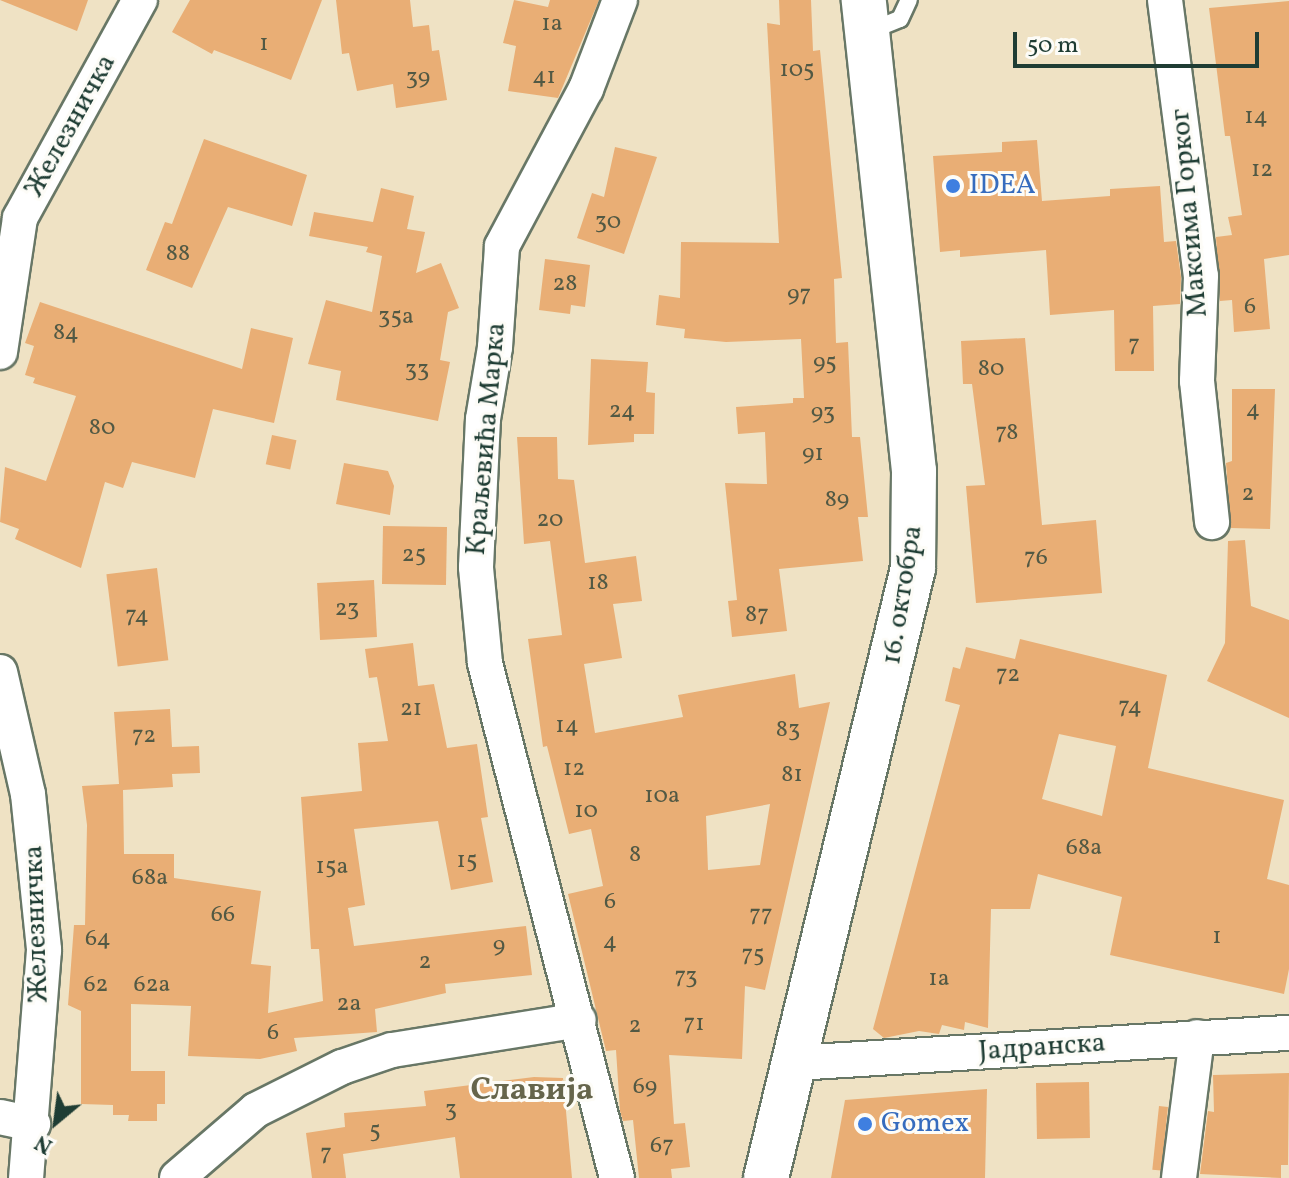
<!DOCTYPE html>
<html>
<head>
<meta charset="utf-8">
<style>
	body { margin:0 }
	#map { position:relative; width:1289px; height:1178px; overflow:hidden; background:#efe2c4; font-family:Vollkorn,serif }
	div>[style] { position:absolute }
	.building>* { inset:0; background:#e9ae75; transform-origin:0 0 }
	.roads { filter:drop-shadow(2px 0 #687766) drop-shadow(-2px 0 #687766) drop-shadow(0 2px #687766) drop-shadow(0 -2px #687766) }
	.service>* { height:16px; margin:-8px; padding:0 8px; transform-origin:8px; border-radius:8px; background:#fff }
	.minor>* { height:34px; margin:-17px; padding:0 17px; transform-origin:17px; border-radius:17px; background:#fff }
	.secondary>* { height:44px; margin:-22px; padding:0 22px; transform-origin:22px; border-radius:22px; background:#fff }
	.dots>* { width:22px; height:22px; translate:-50% -50%; box-sizing:border-box; border:4px solid #fdfcf7; border-radius:50% }
	span { translate:-50% -50%; white-space:nowrap; text-align:center; line-height:1.15; -webkit-text-stroke:6px #fdfcf7; paint-order:stroke }
	.number-label { font-size:24px; color:#525944 }
	.number-label span { -webkit-text-stroke-width:0 }
	.street-label { font-size:28px; color:#1f3d34 }
	.shop-label { font-size:28px; color:#366cbe }
	.left { translate:0 -50%; text-align:left }
	.quarter-label { font-size:32px; color:#66654b; font-weight:700 }
	.north { position:absolute; left:16px; top:1082px; width:80px; height:80px; -webkit-text-stroke:6px #fdfcf7; paint-order:stroke; rotate:209deg; font-size:22px; font-weight:700; line-height:32px; text-align:center; color:#1f3d34 }
	.north::after { content:''; display:block; margin:auto; width:28px; height:36px; background:#1f3d34; clip-path:polygon(50% 0,100% 100%,50% 72%,0 100%) }
	.scale { position:absolute; left:1013px; top:32px; width:246px; height:36px; box-sizing:border-box; border:4px solid #1f3d34; border-top:0; padding-left:10px; font-size:24px; line-height:28px; white-space:nowrap; color:#1f3d34; -webkit-text-stroke:6px #fdfcf7; paint-order:stroke }
</style>
</head>
<body>
<div id="map">
	<div class="building">
		<div style="clip-path:polygon(0 0,88px 0,77px 31px)"></div>
		<div style="clip-path:polygon(190px 0,322px 0,291px 80px,214px 50px,212px 54px,172px 32px)"></div>
		<div style="clip-path:polygon(336px 0,410px 0,413px 27px,429px 25px,432px 51px,439px 50px,447px 100px,396px 108px,393px 84px,357px 91px,349px 53px,342px 54px)"></div>
		<div style="clip-path:polygon(514px 0,548px 7px,550px 0,599px 0,558px 98px,508px 91px,516px 46px,503px 43px)"></div>
		<div style="clip-path:polygon(779px 0,811px 0,813px 51px,820px 50px,842px 278px,834px 279px,836px 343px,848px 342px,852px 437px,860px 437px,868px 517px,858px 517px,863px 561px,779px 569px,787px 631px,732px 637px,728px 601px,737px 600px,725px 483px,767px 484px,765px 432px,738px 434px,736px 407px,793px 403px,793px 398px,804px 398px,801px 339px,726px 342px,684px 338px,685px 329px,656px 325px,659px 295px,680px 298px,681px 242px,779px 243px,767px 23px,780px 25px)"></div>
		<div style="clip-path:polygon(1289px 1px,1289px 255px,1264px 259px,1270px 329px,1234px 332px,1232px 300px,1220px 301px,1216px 237px,1232px 235px,1228px 217px,1242px 215px,1230px 136px,1225px 136px,1209px 8px)"></div>
		<div style="clip-path:polygon(204px 139px,307px 175px,292px 226px,228px 207px,192px 288px,146px 270px,165px 222px,172px 224px)"></div>
		<div style="clip-path:polygon(1037px 140px,1042px 201px,1110px 196px,1110px 189px,1160px 186px,1164px 242px,1176px 241px,1181px 277px,1180px 304px,1153px 306px,1154px 371px,1115px 371px,1114px 310px,1050px 315px,1046px 250px,960px 257px,960px 250px,940px 252px,933px 156px,1002px 152px,1002px 142px)"></div>
		<div style="clip-path:polygon(615px 147px,657px 157px,624px 254px,577px 238px,592px 193px,604px 197px)"></div>
		<div style="clip-path:polygon(381px 188px,414px 196px,407px 229px,425px 232px,416px 273px,441px 263px,459px 308px,448px 312px,440px 360px,450px 362px,438px 421px,336px 400px,341px 371px,308px 364px,326px 300px,372px 312px,382px 256px,366px 252px,368px 247px,309px 236px,314px 212px,373px 222px)"></div>
		<div style="clip-path:polygon(545px 259px,590px 265px,585px 307px,571px 305px,570px 314px,539px 310px)"></div>
		<div style="clip-path:polygon(40px 302px,242px 369px,251px 328px,293px 338px,274px 423px,213px 409px,195px 478px,132px 462px,123px 488px,105px 482px,81px 568px,15px 539px,19px 529px,0 522px,5px 467px,46px 481px,76px 396px,33px 383px,35px 378px,25px 375px,34px 346px,25px 343px)"></div>
		<div style="clip-path:polygon(1025px 338px,1042px 525px,1096px 520px,1102px 593px,976px 603px,966px 486px,985px 485px,972px 384px,963px 384px,961px 341px)"></div>
		<div style="clip-path:polygon(591px 359px,648px 362px,646px 392px,655px 393px,654px 434px,634px 434px,634px 442px,588px 445px)"></div>
		<div style="clip-path:polygon(1232px 389px,1275px 389px,1270px 529px,1231px 528px,1226px 463px,1232px 461px)"></div>
		<div style="left:272px;top:435px;width:25px;height:30px;rotate:12deg"></div>
		<div style="clip-path:polygon(evenodd,517px 437px,557px 437px,558px 479px,574px 480px,585px 563px,636px 556px,642px 601px,613px 604px,622px 658px,584px 664px,595px 733px,683px 717px,678px 695px,795px 674px,799px 708px,830px 702px,765px 990px,745px 986px,742px 1059px,669px 1055px,674px 1124px,685px 1123px,690px 1167px,671px 1169px,672px 1178px,639px 1178px,633px 1120px,623px 1121px,620px 1111px,616px 1050px,606px 1051px,568px 894px,603px 886px,591px 829px,569px 834px,547px 746px,543px 747px,528px 639px,562px 635px,550px 541px,524px 544px,517px 437px,770px 804px,760px 865px,708px 870px,706px 816px,770px 804px)"></div>
		<div style="clip-path:polygon(344px 463px,388px 471px,394px 486px,390px 515px,336px 504px)"></div>
		<div style="left:383px;top:526px;width:64px;height:58px;rotate:1deg"></div>
		<div style="clip-path:polygon(1245px 540px,1251px 606px,1289px 620px,1289px 718px,1207px 681px,1225px 643px,1228px 541px)"></div>
		<div style="left:157px;top:568px;width:93px;height:51px;rotate:83deg"></div>
		<div style="left:374px;top:580px;width:57px;height:57px;rotate:87deg"></div>
		<div style="clip-path:polygon(evenodd,1020px 639px,1167px 675px,1148px 768px,1284px 800px,1267px 879px,1289px 885px,1289px 969px,1284px 994px,1110px 955px,1122px 897px,1038px 874px,1030px 909px,991px 909px,988px 1028px,965px 1022px,964px 1030px,942px 1025px,939px 1034px,919px 1031px,884px 1038px,873px 1029px,960px 705px,945px 701px,953px 667px,960px 669px,966px 647px,1015px 659px,1020px 639px,1059px 734px,1116px 746px,1102px 816px,1042px 799px,1059px 734px)"></div>
		<div style="clip-path:polygon(413px 643px,418px 686px,434px 684px,447px 748px,477px 744px,488px 817px,481px 818px,493px 882px,451px 890px,438px 821px,354px 829px,365px 905px,348px 908px,354px 946px,526px 926px,532px 975px,445px 984px,446px 993px,375px 1009px,377px 1032px,294px 1038px,297px 1051px,260px 1059px,188px 1056px,191px 1006px,131px 1004px,131px 1071px,165px 1071px,165px 1104px,157px 1104px,157px 1121px,128px 1121px,129px 1115px,113px 1115px,113px 1105px,81px 1104px,81px 1011px,68px 1005px,74px 925px,85px 925px,87px 825px,82px 786px,119px 784px,114px 712px,170px 709px,172px 747px,199px 746px,200px 773px,172px 774px,173px 787px,123px 790px,124px 854px,174px 854px,174px 878px,261px 891px,251px 964px,271px 966px,268px 1013px,323px 1001px,319px 949px,311px 949px,301px 797px,362px 791px,358px 743px,388px 741px,377px 677px,369px 678px,365px 649px)"></div>
		<div style="clip-path:polygon(1289px 1073px,1288px 1165px,1281px 1165px,1281px 1178px,1200px 1174px,1208px 1111px,1214px 1112px,1213px 1075px)"></div>
		<div style="clip-path:polygon(534px 1077px,563px 1078px,572px 1178px,460px 1178px,455px 1137px,343px 1154px,346px 1178px,312px 1178px,306px 1133px,345px 1127px,344px 1113px,426px 1106px,424px 1091px)"></div>
		<div style="left:1089px;top:1082px;width:56px;height:53px;rotate:89deg"></div>
		<div style="clip-path:polygon(987px 1089px,985px 1178px,831px 1178px,845px 1100px)"></div>
		<div style="left:1159px;top:1106px;width:9px;height:64px;rotate:6deg"></div>
	</div>
	<div class="roads">
		<div class="service">
			<div style="left:870px;top:31px;width:32px;rotate:-22deg"></div>
			<div style="left:900px;top:19px;width:21px;rotate:-65deg"></div>
		</div>
		<div class="minor">
			<div style="left:1165px;top:0;width:278px;rotate:82.6deg"></div>
			<div style="left:1201px;top:276px;width:105px;rotate:92.2deg"></div>
			<div style="left:1197px;top:381px;width:142px;rotate:83.9deg"></div>
			<div style="left:0;top:352px;width:135px;rotate:-81.5deg"></div>
			<div style="left:20px;top:218px;width:249px;rotate:-61.2deg"></div>
			<div style="left:0;top:672px;width:125px;rotate:77.1deg"></div>
			<div style="left:28px;top:794px;width:157px;rotate:84.1deg"></div>
			<div style="left:44px;top:950px;width:229px;rotate:94.5deg"></div>
			<div style="left:795px;top:1063px;width:495px;rotate:-3.5deg"></div>
			<div style="left:0;top:1117px;width:34px;rotate:12deg"></div>
			<div style="left:177px;top:1178px;width:104px;rotate:-40.7deg"></div>
			<div style="left:256px;top:1110px;width:96px;rotate:-26.6deg"></div>
			<div style="left:342px;top:1067px;width:53px;rotate:-18.8deg"></div>
			<div style="left:392px;top:1050px;width:189px;rotate:-9.1deg"></div>
			<div style="left:617px;top:1178px;width:532px;rotate:-104.38deg"></div>
			<div style="left:485px;top:663px;width:96px;rotate:-95.4deg"></div>
			<div style="left:476px;top:567px;width:148px;rotate:-87.3deg"></div>
			<div style="left:483px;top:419px;width:73px;rotate:-80.5deg"></div>
			<div style="left:495px;top:347px;width:101px;rotate:-86deg"></div>
			<div style="left:502px;top:246px;width:178px;rotate:-61.9deg"></div>
			<div style="left:586px;top:89px;width:95px;rotate:-69.1deg"></div>
			<div style="left:1179px;top:1178px;width:142px;rotate:-82.7deg"></div>
		</div>
		<div class="secondary">
			<div style="left:766px;top:1178px;width:627px;rotate:-76.45deg"></div>
			<div style="left:913px;top:568px;width:97px;rotate:-89.4deg"></div>
			<div style="left:914px;top:471px;width:474px;rotate:-96.1deg"></div>
		</div>
	</div>
	<div class="dots">
		<div style="left:953px;top:186px;background:#3f7fe0"></div>
		<div style="left:865px;top:1124px;background:#3f7fe0"></div>
	</div>
	<div class="number-label">
		<span style="left:552px;top:25px">1a</span>
		<span style="left:264px;top:45px">1</span>
		<span style="left:797px;top:71px">105</span>
		<span style="left:544px;top:78px">41</span>
		<span style="left:418px;top:79px">39</span>
		<span style="left:1256px;top:118px">14</span>
		<span style="left:1262px;top:171px">12</span>
		<span style="left:608px;top:223px">30</span>
		<span style="left:178px;top:255px">88</span>
		<span style="left:565px;top:285px">28</span>
		<span style="left:799px;top:296px">97</span>
		<span style="left:1250px;top:308px">6</span>
		<span style="left:396px;top:318px">35a</span>
		<span style="left:66px;top:334px">84</span>
		<span style="left:1134px;top:346px">7</span>
		<span style="left:825px;top:364px">95</span>
		<span style="left:991px;top:370px">80</span>
		<span style="left:417px;top:371px">33</span>
		<span style="left:1253px;top:411px">4</span>
		<span style="left:622px;top:412px">24</span>
		<span style="left:823px;top:414px">93</span>
		<span style="left:102px;top:429px">80</span>
		<span style="left:1007px;top:434px">78</span>
		<span style="left:813px;top:455px">91</span>
		<span style="left:1248px;top:495px">2</span>
		<span style="left:837px;top:501px">89</span>
		<span style="left:550px;top:521px">20</span>
		<span style="left:414px;top:556px">25</span>
		<span style="left:1036px;top:559px">76</span>
		<span style="left:598px;top:584px">18</span>
		<span style="left:347px;top:610px">23</span>
		<span style="left:757px;top:616px">87</span>
		<span style="left:137px;top:617px">74</span>
		<span style="left:1008px;top:676px">72</span>
		<span style="left:1130px;top:708px">74</span>
		<span style="left:411px;top:710px">21</span>
		<span style="left:567px;top:727px">14</span>
		<span style="left:788px;top:731px">83</span>
		<span style="left:144px;top:737px">72</span>
		<span style="left:574px;top:770px">12</span>
		<span style="left:792px;top:776px">81</span>
		<span style="left:662px;top:797px">10a</span>
		<span style="left:586px;top:812px">10</span>
		<span style="left:1084px;top:849px">68a</span>
		<span style="left:635px;top:856px">8</span>
		<span style="left:467px;top:862px">15</span>
		<span style="left:332px;top:868px">15a</span>
		<span style="left:150px;top:879px">68a</span>
		<span style="left:610px;top:903px">6</span>
		<span style="left:223px;top:916px">66</span>
		<span style="left:761px;top:916px">77</span>
		<span style="left:1217px;top:938px">1</span>
		<span style="left:98px;top:940px">64</span>
		<span style="left:610px;top:943px">4</span>
		<span style="left:499px;top:947px">9</span>
		<span style="left:753px;top:956px">75</span>
		<span style="left:425px;top:963px">2</span>
		<span style="left:686px;top:978px">73</span>
		<span style="left:939px;top:980px">1a</span>
		<span style="left:96px;top:986px">62</span>
		<span style="left:152px;top:986px">62a</span>
		<span style="left:349px;top:1005px">2a</span>
		<span style="left:694px;top:1025px">71</span>
		<span style="left:635px;top:1027px">2</span>
		<span style="left:273px;top:1034px">6</span>
		<span style="left:645px;top:1088px">69</span>
		<span style="left:451px;top:1111px">3</span>
		<span style="left:375px;top:1132px">5</span>
		<span style="left:662px;top:1147px">67</span>
		<span style="left:326px;top:1155px">7</span>
	</div>
	<div class="street-label">
		<span style="left:71px;top:126px;rotate:-61deg">Железничка</span>
		<span style="left:1190px;top:213px;rotate:-95deg">Максима Горког</span>
		<span style="left:487px;top:439px;rotate:-85deg">Краљевића Марка</span>
		<span style="left:903px;top:595px;rotate:-81deg">16. октобра</span>
		<span style="left:37px;top:924px;rotate:-92deg">Железничка</span>
		<span style="left:1042px;top:1048px;rotate:-4deg">Јадранска</span>
	</div>
	<div class="shop-label">
		<span class="left" style="left:969px;top:186px">IDEA</span>
		<span class="left" style="left:881px;top:1124px">Gomex</span>
	</div>
	<div class="quarter-label">
		<span style="left:532px;top:1091px">Славија</span>
	</div>
	<div class="north">N</div>
	<div class="scale">50 m</div>
</div>
</body>
</html>
